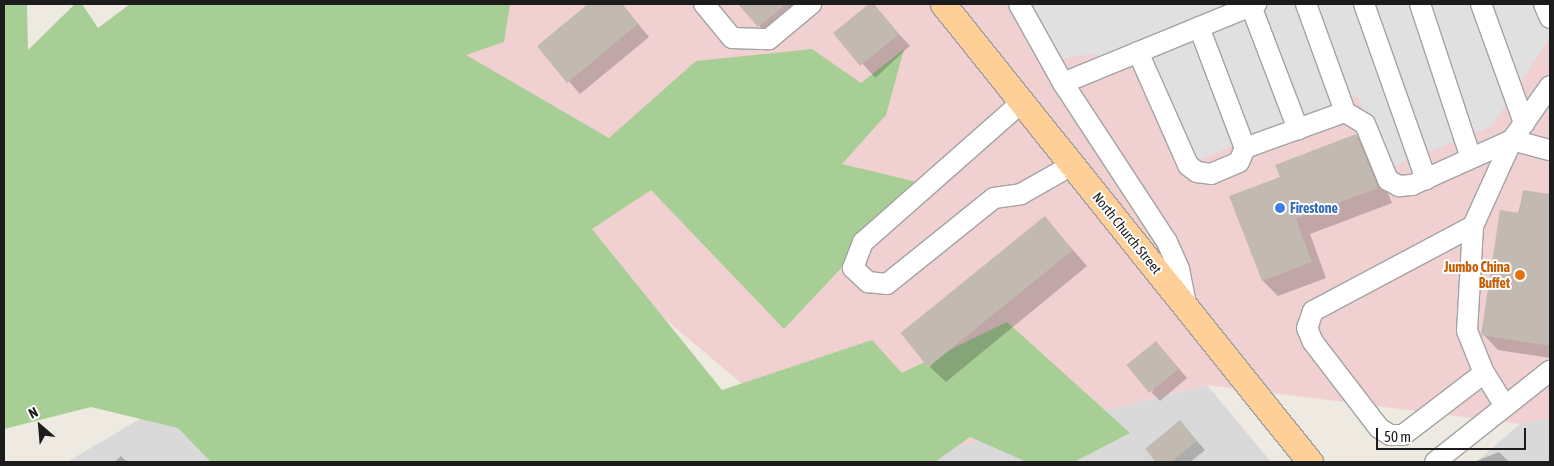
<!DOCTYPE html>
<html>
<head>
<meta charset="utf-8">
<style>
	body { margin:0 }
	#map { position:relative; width:1554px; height:466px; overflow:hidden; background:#eee9e1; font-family:"Asap Condensed",sans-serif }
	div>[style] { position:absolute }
	.residential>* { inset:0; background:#dad9d9 }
	.commercial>* { inset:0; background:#f0d0d0 }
	.forest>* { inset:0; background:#a7ce95 }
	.parking>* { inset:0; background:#e0e0e0 }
	.shadow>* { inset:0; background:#0003; transform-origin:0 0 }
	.building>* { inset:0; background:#c2b9b1; transform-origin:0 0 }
	.roads { filter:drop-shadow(1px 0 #a3a3a3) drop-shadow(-1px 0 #a3a3a3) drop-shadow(0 1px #a3a3a3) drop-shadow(0 -1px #a3a3a3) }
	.minor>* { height:20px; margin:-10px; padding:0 10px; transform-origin:10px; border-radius:10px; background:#fff }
	.major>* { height:25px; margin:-12.5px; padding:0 12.5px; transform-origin:12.5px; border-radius:12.5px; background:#fecf97 }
	.dots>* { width:14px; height:14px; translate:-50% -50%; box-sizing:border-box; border:2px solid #fff; border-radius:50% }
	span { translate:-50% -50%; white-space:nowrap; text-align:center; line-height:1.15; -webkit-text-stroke:4px #fff; paint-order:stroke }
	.shop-label { font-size:14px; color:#366cbe; font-weight:700 }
	.left { translate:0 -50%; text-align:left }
	.street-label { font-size:14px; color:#1c1c1c }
	.food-label { font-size:14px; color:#c56008; font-weight:700 }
	.right { translate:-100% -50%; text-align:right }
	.frame { position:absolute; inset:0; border:5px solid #1c1c1c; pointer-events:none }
	.north { position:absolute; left:15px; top:401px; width:50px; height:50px; -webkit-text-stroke:4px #fff; paint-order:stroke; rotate:333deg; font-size:14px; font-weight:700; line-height:20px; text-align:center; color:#1c1c1c }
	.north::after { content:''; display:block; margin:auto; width:18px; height:22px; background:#1c1c1c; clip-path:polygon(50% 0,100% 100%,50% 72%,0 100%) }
	.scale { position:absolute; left:1376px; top:428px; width:150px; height:22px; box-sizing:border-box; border:2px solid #1c1c1c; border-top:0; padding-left:6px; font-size:15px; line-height:18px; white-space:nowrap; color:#1c1c1c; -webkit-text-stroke:4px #fff; paint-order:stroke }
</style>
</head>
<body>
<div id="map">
	<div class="residential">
		<div style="clip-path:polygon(1207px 385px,1271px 462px,895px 462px)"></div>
		<div style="clip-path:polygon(174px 399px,268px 462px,67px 462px)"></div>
		<div style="clip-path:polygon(1550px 419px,1550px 462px,1476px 462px,1520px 424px)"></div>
	</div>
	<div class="commercial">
		<div style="clip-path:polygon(195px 4px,1550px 4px,1550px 419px,1520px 424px,1207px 385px,895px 462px,835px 462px,451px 139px)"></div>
	</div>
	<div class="forest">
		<div style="clip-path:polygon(4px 4px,27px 4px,28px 50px,75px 4px,82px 4px,98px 28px,130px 4px,510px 4px,504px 42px,466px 55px,609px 138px,696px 61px,812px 49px,861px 83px,904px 49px,886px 115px,842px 164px,921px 183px,784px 329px,651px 190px,592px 229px,722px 390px,872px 340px,902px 373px,1007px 322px,1130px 433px,1074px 462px,1027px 462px,970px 437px,935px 462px,211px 462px,178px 428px,91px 407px,4px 429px)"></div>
	</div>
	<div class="parking">
		<div style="clip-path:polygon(1032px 4px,1550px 4px,1550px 37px,1492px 126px,1388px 169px,1357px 95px,1186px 165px,1144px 64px,1092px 54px,1055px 60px)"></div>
	</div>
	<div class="shadow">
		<div style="clip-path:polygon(590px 4px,622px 4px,649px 37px,580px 94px,539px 47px)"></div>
		<div style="clip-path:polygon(740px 4px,812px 4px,770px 38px)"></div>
		<div style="left:871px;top:4px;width:57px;height:47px;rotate:47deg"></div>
		<div style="clip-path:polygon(1356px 135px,1371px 151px,1392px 203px,1310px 234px,1326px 278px,1278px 296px,1263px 281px,1281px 178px)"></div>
		<div style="clip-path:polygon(1524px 192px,1550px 196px,1550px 358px,1498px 350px,1483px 334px)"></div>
		<div style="clip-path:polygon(1045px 218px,1087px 266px,946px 382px,930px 367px)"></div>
		<div style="clip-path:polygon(1164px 351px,1187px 378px,1160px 401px,1152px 393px)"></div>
		<div style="clip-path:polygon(1180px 422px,1205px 450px,1190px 462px,1158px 462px,1147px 449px)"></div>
		<div style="clip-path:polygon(1499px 452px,1509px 462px,1474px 462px)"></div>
		<div style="clip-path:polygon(121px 456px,127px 462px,114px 462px)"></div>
	</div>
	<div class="building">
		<div style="clip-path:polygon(588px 4px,621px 4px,638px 24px,567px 83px,537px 46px)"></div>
		<div style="clip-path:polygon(738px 4px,786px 4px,758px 27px)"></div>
		<div style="clip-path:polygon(869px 4px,874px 4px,899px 34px,860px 66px,833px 33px)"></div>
		<div style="clip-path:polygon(1356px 134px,1378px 188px,1296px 219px,1312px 262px,1262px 281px,1229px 196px,1280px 177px,1275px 165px)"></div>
		<div style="clip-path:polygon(1523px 190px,1550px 194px,1550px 346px,1481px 335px,1500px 210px,1519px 213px)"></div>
		<div style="left:1045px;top:216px;width:44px;height:186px;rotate:51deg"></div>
		<div style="left:1156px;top:341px;width:36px;height:38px;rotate:51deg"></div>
		<div style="clip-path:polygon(1180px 420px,1197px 441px,1171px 462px,1156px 462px,1145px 449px)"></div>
	</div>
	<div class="roads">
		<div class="minor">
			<div style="left:704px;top:4px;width:44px;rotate:50.5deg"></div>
			<div style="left:732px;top:38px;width:37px;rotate:2deg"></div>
			<div style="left:769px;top:39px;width:55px;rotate:-39.8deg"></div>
			<div style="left:1019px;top:4px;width:90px;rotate:60.9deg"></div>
			<div style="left:1063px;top:83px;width:190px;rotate:56.8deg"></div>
			<div style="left:1167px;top:242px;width:30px;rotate:66deg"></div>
			<div style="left:1179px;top:269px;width:41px;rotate:78.7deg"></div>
			<div style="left:1306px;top:4px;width:115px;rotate:70.1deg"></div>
			<div style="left:1345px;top:112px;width:23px;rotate:31deg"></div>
			<div style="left:1365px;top:124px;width:61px;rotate:67.7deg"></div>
			<div style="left:1388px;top:180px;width:13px;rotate:29deg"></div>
			<div style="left:1399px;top:186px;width:13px;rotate:-4deg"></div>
			<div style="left:1412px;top:185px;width:110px;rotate:-24.2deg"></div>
			<div style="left:1364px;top:4px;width:186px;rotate:70.5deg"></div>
			<div style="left:1420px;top:4px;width:162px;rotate:71.7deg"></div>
			<div style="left:1481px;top:4px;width:127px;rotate:70.1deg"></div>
			<div style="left:1544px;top:4px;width:15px;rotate:67deg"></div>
			<div style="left:1251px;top:6px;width:132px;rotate:69.1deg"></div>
			<div style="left:1199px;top:27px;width:129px;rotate:69.2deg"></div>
			<div style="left:1138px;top:52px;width:124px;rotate:66.1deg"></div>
			<div style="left:1188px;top:165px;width:11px;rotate:38deg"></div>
			<div style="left:1197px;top:172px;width:14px;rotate:8deg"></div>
			<div style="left:1211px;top:174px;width:30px;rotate:-23deg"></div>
			<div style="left:1239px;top:162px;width:15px;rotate:-67deg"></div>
			<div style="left:1245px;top:148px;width:106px;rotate:-19.8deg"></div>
			<div style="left:1063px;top:83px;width:209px;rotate:-22.3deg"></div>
			<div style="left:1550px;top:86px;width:66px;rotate:125.1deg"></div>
			<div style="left:1512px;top:140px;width:39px;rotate:15deg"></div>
			<div style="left:1022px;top:102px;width:212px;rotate:138.6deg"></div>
			<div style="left:863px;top:242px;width:28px;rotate:111deg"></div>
			<div style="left:853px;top:268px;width:21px;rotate:43deg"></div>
			<div style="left:868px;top:282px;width:19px;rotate:6deg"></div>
			<div style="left:887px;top:284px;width:137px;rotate:-38.8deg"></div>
			<div style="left:994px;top:198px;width:27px;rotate:-8deg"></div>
			<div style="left:1021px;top:194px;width:59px;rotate:-29.6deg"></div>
			<div style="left:1473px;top:226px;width:181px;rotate:152deg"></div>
			<div style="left:1313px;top:311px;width:18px;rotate:109deg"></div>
			<div style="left:1307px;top:328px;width:15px;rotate:67deg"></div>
			<div style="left:1313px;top:342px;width:108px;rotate:52.5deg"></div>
			<div style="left:1379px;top:428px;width:13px;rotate:32deg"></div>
			<div style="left:1390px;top:435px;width:13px"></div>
			<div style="left:1403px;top:435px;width:102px;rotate:-37.4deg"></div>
			<div style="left:1505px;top:406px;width:39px;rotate:-122deg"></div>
			<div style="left:1484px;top:373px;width:45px;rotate:-112deg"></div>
			<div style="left:1467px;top:331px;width:105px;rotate:-86.7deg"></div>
			<div style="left:1473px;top:226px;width:94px;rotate:-65.6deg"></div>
			<div style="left:1435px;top:462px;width:147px;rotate:-38.4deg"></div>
		</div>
		<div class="major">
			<div style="left:943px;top:4px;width:587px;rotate:51.29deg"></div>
		</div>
	</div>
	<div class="dots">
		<div style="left:1280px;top:208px;background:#3f7fe0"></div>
		<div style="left:1520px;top:275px;background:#e8710a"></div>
	</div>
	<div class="shop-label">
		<span class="left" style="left:1290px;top:208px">Firestone</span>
	</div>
	<div class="street-label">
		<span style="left:1127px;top:233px;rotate:51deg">North Church Street</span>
	</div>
	<div class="food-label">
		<span class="right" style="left:1510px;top:275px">Jumbo China<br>Buffet</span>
	</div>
	<div class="frame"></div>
	<div class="north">N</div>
	<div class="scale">50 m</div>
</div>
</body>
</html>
